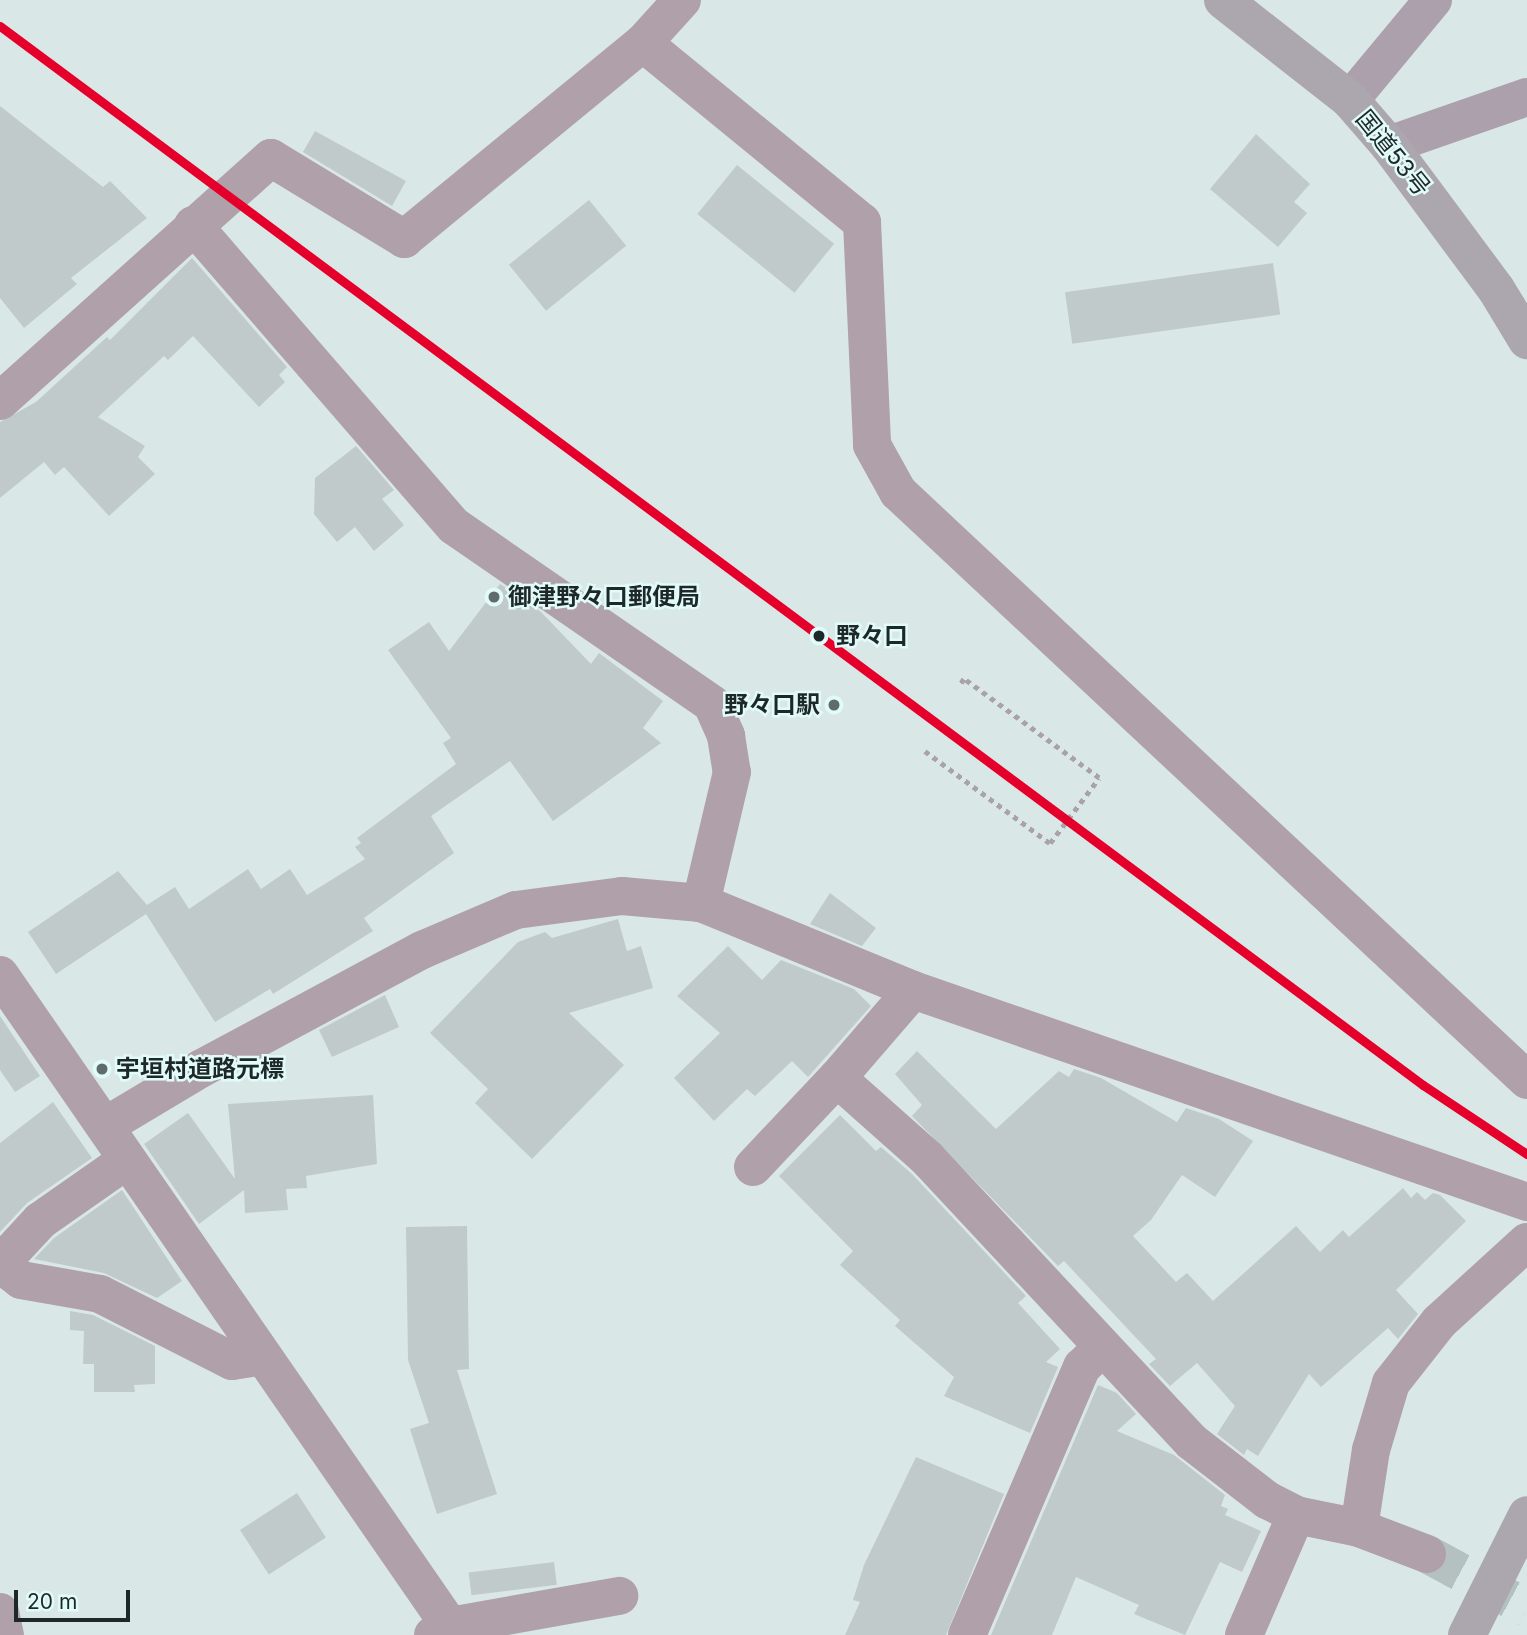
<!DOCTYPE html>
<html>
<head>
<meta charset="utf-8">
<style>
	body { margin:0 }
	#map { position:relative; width:1527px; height:1635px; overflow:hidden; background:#dae7e7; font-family:Inter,"Noto Sans JP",sans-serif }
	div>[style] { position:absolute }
	.building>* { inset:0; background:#c0caca; transform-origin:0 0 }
	.minor-tunnel>* { height:38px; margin-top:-19px; transform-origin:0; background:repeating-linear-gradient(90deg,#b5c1c1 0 38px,transparent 0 57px) }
	.path>* { height:4.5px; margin-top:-2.25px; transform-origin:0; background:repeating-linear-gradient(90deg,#a9a3a8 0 5px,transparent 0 10px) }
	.minor>* { height:38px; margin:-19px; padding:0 19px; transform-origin:19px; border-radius:19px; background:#afa0aa }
	.major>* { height:38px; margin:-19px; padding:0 19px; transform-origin:19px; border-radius:19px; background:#aba0ab }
	.highway>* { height:38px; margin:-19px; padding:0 19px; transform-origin:19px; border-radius:19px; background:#aca6ae }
	.rail-1>* { height:9px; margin:-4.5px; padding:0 4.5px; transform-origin:4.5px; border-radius:4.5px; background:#e4002b }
	.dots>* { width:19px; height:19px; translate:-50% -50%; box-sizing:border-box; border:4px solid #e1fafa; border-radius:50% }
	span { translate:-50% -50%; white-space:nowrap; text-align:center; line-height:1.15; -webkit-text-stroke:5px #e1fafa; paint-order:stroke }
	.street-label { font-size:24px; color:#1f2828 }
	.poi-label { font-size:24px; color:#1f2828; font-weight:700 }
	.left { translate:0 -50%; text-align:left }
	.right { translate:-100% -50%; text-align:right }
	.stop-label { font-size:24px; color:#1f2828; font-weight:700 }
	.scale { position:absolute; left:14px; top:1590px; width:116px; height:32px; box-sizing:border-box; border:4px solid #1f2828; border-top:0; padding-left:9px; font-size:21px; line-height:24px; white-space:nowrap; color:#1f2828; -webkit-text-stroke:5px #e1fafa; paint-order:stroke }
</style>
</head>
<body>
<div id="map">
	<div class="building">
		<div style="clip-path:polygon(0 106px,103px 187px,110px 181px,147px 218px,71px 278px,77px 284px,24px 328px,0 298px)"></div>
		<div style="clip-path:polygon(315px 131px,406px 181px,392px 206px,303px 152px)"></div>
		<div style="clip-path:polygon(1256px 134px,1310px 184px,1294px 202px,1307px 213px,1278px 247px,1210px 189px)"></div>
		<div style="left:737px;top:165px;width:125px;height:63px;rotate:39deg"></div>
		<div style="left:589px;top:200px;width:59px;height:103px;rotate:51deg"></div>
		<div style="clip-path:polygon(192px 258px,287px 367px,279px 375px,285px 382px,259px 407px,193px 336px,168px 360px,164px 356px,98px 417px,145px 446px,138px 457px,155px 474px,109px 516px,64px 467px,55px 475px,44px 462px,0 498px,0 422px,36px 402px,107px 337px,110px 340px)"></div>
		<div style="left:1273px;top:263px;width:52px;height:210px;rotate:82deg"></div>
		<div style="clip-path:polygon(356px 446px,394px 490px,382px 499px,404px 525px,374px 551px,355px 527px,337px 542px,314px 514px,315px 478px)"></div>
		<div style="clip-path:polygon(500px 584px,541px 612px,591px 664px,599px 653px,663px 701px,643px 728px,661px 743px,553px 821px,510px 761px,431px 816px,454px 853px,364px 918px,373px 931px,273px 994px,270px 989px,215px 1022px,146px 914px,56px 974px,28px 932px,118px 871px,147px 905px,175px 887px,189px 909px,248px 869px,261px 889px,290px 869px,307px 895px,365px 859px,355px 847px,361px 843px,357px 838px,456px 764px,443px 743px,451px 738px,388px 650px,429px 622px,449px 651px)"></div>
		<div style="clip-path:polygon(830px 893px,876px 928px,862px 946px,810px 924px)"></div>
		<div style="clip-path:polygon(618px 919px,627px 951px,641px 946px,653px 988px,569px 1013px,624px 1065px,532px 1159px,475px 1103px,488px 1089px,430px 1033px,518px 942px,545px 932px,552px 938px)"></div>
		<div style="clip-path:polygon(728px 946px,762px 980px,781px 960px,854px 989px,871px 1006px,808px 1077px,792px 1061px,755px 1096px,747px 1089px,714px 1121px,674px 1078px,720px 1033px,677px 996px)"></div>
		<div style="clip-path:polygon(385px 995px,399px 1027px,332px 1057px,319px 1030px)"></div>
		<div style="clip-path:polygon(0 1016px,40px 1076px,15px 1092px,0 1070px)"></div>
		<div style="clip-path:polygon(917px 1051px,996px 1129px,1059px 1071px,1069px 1077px,1074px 1069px,1101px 1078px,1177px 1122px,1186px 1108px,1219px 1119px,1253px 1141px,1215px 1197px,1182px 1175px,1151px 1220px,1133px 1236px,1176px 1282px,1187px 1273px,1213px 1301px,1296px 1226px,1320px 1252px,1343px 1230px,1349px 1237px,1403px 1188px,1411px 1198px,1417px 1192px,1425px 1200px,1433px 1193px,1440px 1195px,1466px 1221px,1396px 1290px,1418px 1314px,1398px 1339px,1388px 1328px,1321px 1387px,1309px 1374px,1258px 1456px,1247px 1449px,1244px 1455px,1217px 1434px,1235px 1406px,1197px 1363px,1170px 1386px,1149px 1364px,1156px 1359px,1064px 1261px,1058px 1266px,912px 1116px,922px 1105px,895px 1074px)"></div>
		<div style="clip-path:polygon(373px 1095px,377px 1164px,306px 1176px,307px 1188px,286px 1189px,288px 1210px,245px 1213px,244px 1190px,199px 1224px,144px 1144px,188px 1113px,235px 1179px,228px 1104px)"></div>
		<div style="clip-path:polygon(53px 1102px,92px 1158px,27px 1203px,0 1232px,0 1143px)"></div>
		<div style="clip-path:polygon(840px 1115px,876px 1151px,881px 1147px,912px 1174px,1026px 1296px,1018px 1303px,1060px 1349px,1046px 1362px,1058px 1367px,1030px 1433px,944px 1396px,954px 1377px,895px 1326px,900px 1320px,840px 1265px,853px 1251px,779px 1176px)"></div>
		<div style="clip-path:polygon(122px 1190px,182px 1281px,157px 1298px,104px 1273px,34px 1259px,54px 1238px)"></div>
		<div style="clip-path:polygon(467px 1226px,469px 1369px,457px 1370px,497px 1494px,437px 1514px,410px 1429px,429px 1423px,408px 1360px,406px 1227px)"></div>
		<div style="clip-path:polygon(70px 1311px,93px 1315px,155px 1346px,155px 1384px,134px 1385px,135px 1392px,94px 1392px,94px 1364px,83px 1364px,84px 1331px,70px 1330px)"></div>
		<div style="clip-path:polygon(1098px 1385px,1117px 1393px,1136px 1414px,1117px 1431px,1174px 1455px,1225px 1495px,1221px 1506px,1228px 1509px,1225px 1515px,1261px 1531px,1242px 1572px,1220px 1562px,1185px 1635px,1134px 1614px,1139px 1605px,1076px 1577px,1052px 1635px,991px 1635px)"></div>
		<div style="clip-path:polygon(916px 1457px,1004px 1494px,946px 1635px,845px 1635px,860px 1602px,853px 1600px,864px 1565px)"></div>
		<div style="left:297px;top:1493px;width:53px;height:68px;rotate:57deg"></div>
		<div style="left:554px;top:1562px;width:23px;height:86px;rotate:83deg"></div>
	</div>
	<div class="minor-tunnel">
		<div style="left:1427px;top:1554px;width:114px;rotate:28.4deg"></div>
	</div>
	<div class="path">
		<div style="left:925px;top:751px;width:155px;rotate:36.4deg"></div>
		<div style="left:1050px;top:843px;width:81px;rotate:-53deg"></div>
		<div style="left:1099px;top:778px;width:167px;rotate:-143.7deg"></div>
		<div style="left:964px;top:679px;width:6px;rotate:121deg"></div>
	</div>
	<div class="minor">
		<div style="left:643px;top:43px;width:283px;rotate:39.3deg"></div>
		<div style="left:862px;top:222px;width:223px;rotate:87.4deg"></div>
		<div style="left:872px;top:445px;width:54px;rotate:61deg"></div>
		<div style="left:898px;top:492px;width:861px;rotate:43.07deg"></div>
		<div style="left:193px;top:225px;width:398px;rotate:49.1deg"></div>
		<div style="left:454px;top:526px;width:313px;rotate:34.6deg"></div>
		<div style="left:712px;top:704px;width:35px;rotate:66deg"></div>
		<div style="left:726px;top:736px;width:36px;rotate:81deg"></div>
		<div style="left:732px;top:772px;width:135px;rotate:103.3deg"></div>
		<div style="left:0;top:401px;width:364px;rotate:-41.9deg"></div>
		<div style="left:271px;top:158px;width:156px;rotate:31.3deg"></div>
		<div style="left:404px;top:239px;width:309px;rotate:-39.4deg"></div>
		<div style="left:643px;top:43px;width:58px;rotate:-47.8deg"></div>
		<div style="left:0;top:975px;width:802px;rotate:55.36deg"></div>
		<div style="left:913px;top:990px;width:116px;rotate:130.8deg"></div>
		<div style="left:837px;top:1078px;width:120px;rotate:41.6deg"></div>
		<div style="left:927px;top:1158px;width:388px;rotate:47deg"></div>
		<div style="left:1192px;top:1442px;width:95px;rotate:37.7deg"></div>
		<div style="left:1267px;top:1500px;width:33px;rotate:27deg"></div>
		<div style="left:1296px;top:1515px;width:64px;rotate:11.7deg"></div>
		<div style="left:105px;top:1126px;width:113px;rotate:-30.9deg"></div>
		<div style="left:202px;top:1068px;width:250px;rotate:-28.2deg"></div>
		<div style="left:422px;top:950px;width:102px;rotate:-23.1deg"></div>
		<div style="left:516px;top:910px;width:107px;rotate:-7.5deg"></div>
		<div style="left:622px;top:896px;width:79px;rotate:5.1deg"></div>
		<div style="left:701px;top:903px;width:229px;rotate:22.3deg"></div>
		<div style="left:913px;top:990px;width:650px;rotate:19.05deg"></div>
		<div style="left:127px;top:1160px;width:106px;rotate:145deg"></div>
		<div style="left:40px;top:1221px;width:59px;rotate:132.9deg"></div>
		<div style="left:0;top:1264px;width:26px;rotate:37deg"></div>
		<div style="left:21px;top:1280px;width:80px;rotate:10deg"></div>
		<div style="left:100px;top:1294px;width:148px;rotate:26.9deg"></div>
		<div style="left:232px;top:1361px;width:30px;rotate:-9deg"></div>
		<div style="left:753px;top:1167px;width:122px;rotate:-46.7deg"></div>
		<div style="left:1427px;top:1554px;width:73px;rotate:-159.1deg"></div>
		<div style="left:1359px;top:1528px;width:79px;rotate:-81.3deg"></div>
		<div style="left:1371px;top:1450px;width:70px;rotate:-73.4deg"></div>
		<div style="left:1391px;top:1383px;width:78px;rotate:-51.8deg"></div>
		<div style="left:1439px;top:1322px;width:119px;rotate:-42.3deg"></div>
		<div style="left:0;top:1612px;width:24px;rotate:78deg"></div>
		<div style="left:433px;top:1635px;width:19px;rotate:-28deg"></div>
		<div style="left:450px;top:1626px;width:172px;rotate:-10.1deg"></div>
		<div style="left:967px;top:1635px;width:292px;rotate:-66.8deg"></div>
		<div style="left:1082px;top:1367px;width:28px;rotate:-44deg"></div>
		<div style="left:1244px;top:1635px;width:131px;rotate:-66.6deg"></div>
	</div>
	<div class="major">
		<div style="left:1350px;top:100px;width:130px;rotate:-50.3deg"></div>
		<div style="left:1389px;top:145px;width:146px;rotate:-19.2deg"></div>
	</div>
	<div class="highway">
		<div style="left:1223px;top:0;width:162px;rotate:38.2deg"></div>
		<div style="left:1350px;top:100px;width:60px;rotate:49.1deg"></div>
		<div style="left:1389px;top:145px;width:179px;rotate:53.4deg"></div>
		<div style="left:1496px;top:289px;width:60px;rotate:58.7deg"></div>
		<div style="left:1467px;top:1635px;width:134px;rotate:-63.4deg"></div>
	</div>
	<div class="rail-1">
		<div style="left:0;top:26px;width:1774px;rotate:36.66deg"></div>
		<div style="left:1423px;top:1085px;width:125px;rotate:33.6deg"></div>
	</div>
	<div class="dots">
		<div style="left:494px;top:597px;background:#606b6b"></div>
		<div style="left:819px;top:636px;background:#1f2828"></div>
		<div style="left:834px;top:705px;background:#606b6b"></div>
		<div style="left:102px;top:1069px;background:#606b6b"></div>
	</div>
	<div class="street-label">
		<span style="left:1393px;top:153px;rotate:51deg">国道53号</span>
	</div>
	<div class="poi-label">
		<span class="left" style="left:508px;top:597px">御津野々口郵便局</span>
		<span class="right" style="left:820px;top:705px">野々口駅</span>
		<span class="left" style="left:116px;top:1069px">宇垣村道路元標</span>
	</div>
	<div class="stop-label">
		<span class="left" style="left:836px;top:636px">野々口</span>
	</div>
	<div class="scale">20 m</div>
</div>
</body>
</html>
